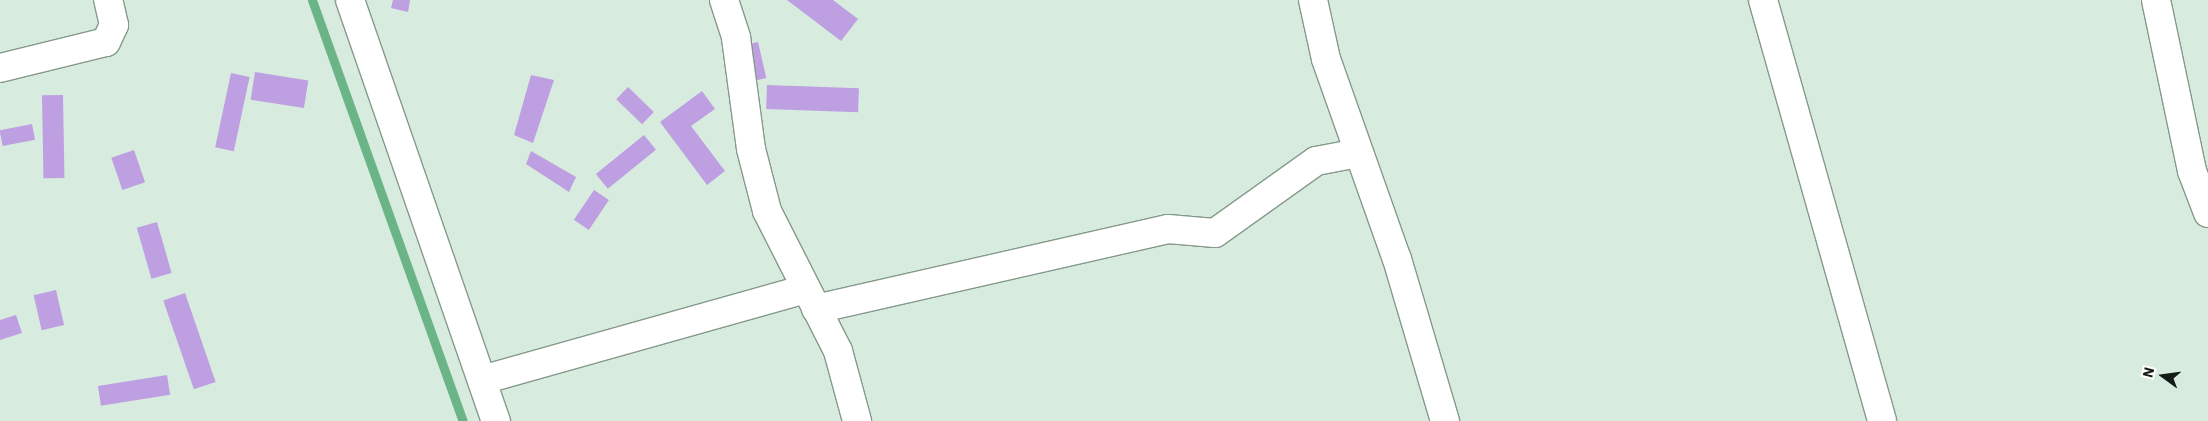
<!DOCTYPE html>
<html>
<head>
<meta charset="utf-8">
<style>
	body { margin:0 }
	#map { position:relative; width:2208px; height:421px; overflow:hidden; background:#d7ecde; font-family:"IBM Plex Sans",sans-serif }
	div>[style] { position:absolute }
	.stream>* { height:9px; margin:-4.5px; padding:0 4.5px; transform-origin:4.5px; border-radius:4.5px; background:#6bb487 }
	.building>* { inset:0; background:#be9fe2; transform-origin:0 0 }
	.roads { filter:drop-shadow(1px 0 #85998b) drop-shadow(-1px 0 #85998b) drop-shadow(0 1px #85998b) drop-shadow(0 -1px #85998b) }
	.minor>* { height:28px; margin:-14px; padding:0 14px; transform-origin:14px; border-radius:14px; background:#fff }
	span { translate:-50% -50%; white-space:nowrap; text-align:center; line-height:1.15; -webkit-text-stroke:5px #fff; paint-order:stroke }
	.north { position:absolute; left:2138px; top:351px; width:50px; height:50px; -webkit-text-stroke:4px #fff; paint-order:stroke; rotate:284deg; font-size:14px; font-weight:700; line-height:20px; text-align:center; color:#141b16 }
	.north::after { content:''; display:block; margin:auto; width:18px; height:22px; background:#141b16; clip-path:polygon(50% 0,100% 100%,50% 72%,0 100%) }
</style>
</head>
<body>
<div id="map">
	<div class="stream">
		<div style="left:312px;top:0;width:447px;rotate:70.3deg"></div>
	</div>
	<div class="building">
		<div style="clip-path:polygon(393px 0,410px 0,408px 12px,391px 8px)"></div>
		<div style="clip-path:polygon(787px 0,833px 0,858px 19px,841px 41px)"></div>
		<div style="left:758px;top:42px;width:37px;height:17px;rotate:77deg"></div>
		<div style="left:255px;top:72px;width:54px;height:28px;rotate:9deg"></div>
		<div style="left:231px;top:73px;width:19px;height:76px;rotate:12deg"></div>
		<div style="clip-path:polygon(531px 75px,554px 80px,533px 143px,514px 135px)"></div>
		<div style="left:767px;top:85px;width:92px;height:24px;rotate:2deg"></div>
		<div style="left:628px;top:87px;width:36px;height:17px;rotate:44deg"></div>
		<div style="clip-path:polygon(702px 91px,715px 109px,691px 126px,725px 171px,707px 185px,660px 122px)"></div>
		<div style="left:63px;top:95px;width:83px;height:21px;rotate:89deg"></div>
		<div style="left:32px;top:124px;width:16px;height:33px;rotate:79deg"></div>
		<div style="left:644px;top:135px;width:19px;height:62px;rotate:51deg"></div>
		<div style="left:134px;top:150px;width:34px;height:24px;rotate:71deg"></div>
		<div style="clip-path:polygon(531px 151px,576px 177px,569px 192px,526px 164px)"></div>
		<div style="left:594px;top:190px;width:18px;height:36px;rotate:34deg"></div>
		<div style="left:157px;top:222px;width:53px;height:21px;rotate:74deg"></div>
		<div style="left:56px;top:290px;width:36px;height:23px;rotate:77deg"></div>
		<div style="left:185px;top:293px;width:94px;height:23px;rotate:71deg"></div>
		<div style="clip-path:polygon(16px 315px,22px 333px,0 340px,0 320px)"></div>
		<div style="left:167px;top:375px;width:20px;height:70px;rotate:81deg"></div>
	</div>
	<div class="roads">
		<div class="minor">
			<div style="left:350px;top:0;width:446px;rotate:70.9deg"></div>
			<div style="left:724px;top:0;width:40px;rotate:72deg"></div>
			<div style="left:736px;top:38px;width:112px;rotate:82.3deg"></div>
			<div style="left:751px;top:149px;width:64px;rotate:75.5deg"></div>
			<div style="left:767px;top:211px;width:157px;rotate:63.1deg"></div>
			<div style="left:838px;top:351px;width:73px;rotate:74.8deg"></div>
			<div style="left:1313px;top:0;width:60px;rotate:77.6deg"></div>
			<div style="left:1326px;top:59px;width:212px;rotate:70.5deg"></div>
			<div style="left:1397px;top:259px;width:169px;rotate:73.5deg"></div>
			<div style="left:1763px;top:0;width:437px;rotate:74.2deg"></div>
			<div style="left:2156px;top:0;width:175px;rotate:78.1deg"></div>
			<div style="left:2192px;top:171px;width:45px;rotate:69.1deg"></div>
			<div style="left:0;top:68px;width:109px;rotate:-13.8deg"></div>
			<div style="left:106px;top:42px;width:19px;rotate:-65deg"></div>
			<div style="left:114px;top:25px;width:26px;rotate:-103deg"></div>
			<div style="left:816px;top:309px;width:361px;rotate:-12.8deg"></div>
			<div style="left:1168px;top:229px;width:47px;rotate:4.9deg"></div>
			<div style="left:1215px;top:233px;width:124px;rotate:-35.5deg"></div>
			<div style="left:1316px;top:161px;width:43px;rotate:-10.8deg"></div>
			<div style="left:482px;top:380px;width:336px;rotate:-15.7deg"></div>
		</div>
	</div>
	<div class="north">N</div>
</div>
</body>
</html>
